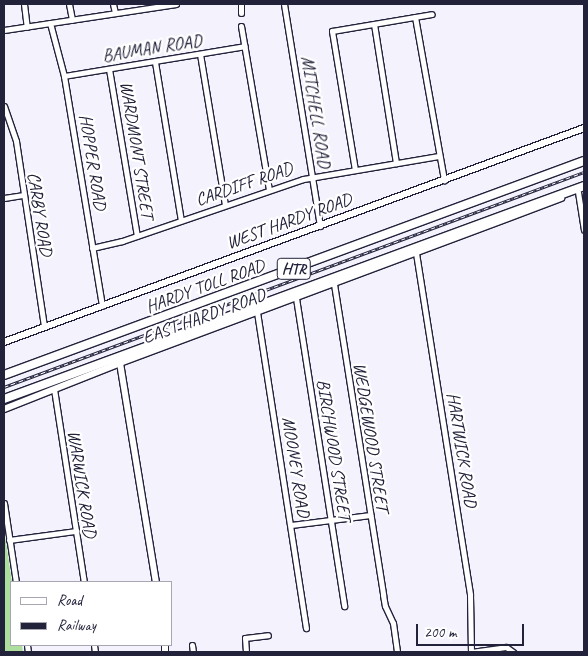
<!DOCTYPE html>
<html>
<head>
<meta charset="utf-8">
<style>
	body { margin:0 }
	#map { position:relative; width:588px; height:656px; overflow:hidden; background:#f4f3fd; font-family:Caveat,sans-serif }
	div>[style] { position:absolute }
	.green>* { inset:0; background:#aede9e }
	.roads { filter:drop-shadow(1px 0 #22223b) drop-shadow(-1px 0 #22223b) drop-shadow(0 1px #22223b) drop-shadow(0 -1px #22223b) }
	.minor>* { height:5px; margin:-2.5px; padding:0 2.5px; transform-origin:2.5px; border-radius:2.5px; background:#fff }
	.major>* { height:6px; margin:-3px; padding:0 3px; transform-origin:3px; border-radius:3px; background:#fff }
	.highway>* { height:8px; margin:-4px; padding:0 4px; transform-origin:4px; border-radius:4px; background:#fff }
	.rail>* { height:3px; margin-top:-1.5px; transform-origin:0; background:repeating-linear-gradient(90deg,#fff 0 4px,#22223b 0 8px); box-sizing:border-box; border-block:1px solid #22223b }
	span { translate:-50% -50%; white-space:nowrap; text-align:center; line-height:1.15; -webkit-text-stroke:4.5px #fff; paint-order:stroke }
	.shield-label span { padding:1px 4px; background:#fff; border:1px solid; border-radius:4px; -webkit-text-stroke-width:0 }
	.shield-label { font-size:16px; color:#22223b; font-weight:700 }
	.street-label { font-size:18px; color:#22223b }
	.frame { position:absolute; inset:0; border:5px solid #22223b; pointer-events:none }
	.legend { position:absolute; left:10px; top:581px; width:162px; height:65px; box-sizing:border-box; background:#fff; border:1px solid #a7a7b1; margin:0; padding:6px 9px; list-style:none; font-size:15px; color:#22223b }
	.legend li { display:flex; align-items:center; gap:10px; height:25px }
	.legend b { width:25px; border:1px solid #a7a7b1 }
	.scale { position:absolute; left:416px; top:624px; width:108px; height:22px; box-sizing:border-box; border:2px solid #22223b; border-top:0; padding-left:6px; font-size:15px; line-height:18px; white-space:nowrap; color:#22223b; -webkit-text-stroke:4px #fff; paint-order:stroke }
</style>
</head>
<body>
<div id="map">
	<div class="green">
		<div style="clip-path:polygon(4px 529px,12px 582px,11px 645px,22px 645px,23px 652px,4px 652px)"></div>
	</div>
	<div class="roads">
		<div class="minor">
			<div style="left:24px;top:4px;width:23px;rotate:83deg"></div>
			<div style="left:69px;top:4px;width:16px;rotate:79deg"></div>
			<div style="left:113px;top:4px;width:9px;rotate:77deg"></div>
			<div style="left:284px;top:4px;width:225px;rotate:80.8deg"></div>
			<div style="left:241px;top:13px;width:9px;rotate:-90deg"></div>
			<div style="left:415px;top:17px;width:166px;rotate:79.9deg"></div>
			<div style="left:50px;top:23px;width:55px;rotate:75.2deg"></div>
			<div style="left:64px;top:76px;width:233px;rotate:80.6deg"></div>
			<div style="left:374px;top:24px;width:141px;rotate:81deg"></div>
			<div style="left:241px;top:26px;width:165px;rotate:80.3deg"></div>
			<div style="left:4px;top:30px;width:174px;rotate:-8.6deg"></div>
			<div style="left:200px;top:54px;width:153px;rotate:80.6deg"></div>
			<div style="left:155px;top:62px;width:160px;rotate:80.7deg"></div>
			<div style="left:109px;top:69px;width:169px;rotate:80.5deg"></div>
			<div style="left:64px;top:76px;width:183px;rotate:-9.4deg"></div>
			<div style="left:4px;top:106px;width:37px;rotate:71deg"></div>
			<div style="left:16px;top:141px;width:188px;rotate:81.4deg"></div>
			<div style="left:355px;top:170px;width:141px;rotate:-99.4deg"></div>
			<div style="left:332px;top:31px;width:101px;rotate:-9.6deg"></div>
			<div style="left:578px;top:192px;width:38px;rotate:81deg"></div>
			<div style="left:4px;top:198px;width:20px;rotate:-9deg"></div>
			<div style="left:92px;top:248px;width:31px;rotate:-13deg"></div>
			<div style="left:122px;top:241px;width:191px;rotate:-18.9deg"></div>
			<div style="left:303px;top:179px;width:138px;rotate:-9.6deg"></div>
			<div style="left:416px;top:253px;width:346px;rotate:81deg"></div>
			<div style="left:470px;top:595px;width:57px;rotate:89deg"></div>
			<div style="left:334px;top:284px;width:315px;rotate:81deg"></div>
			<div style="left:383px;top:595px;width:11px;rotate:80deg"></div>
			<div style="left:385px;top:606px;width:19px;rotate:65deg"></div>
			<div style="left:393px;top:623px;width:29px;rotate:82deg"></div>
			<div style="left:296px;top:298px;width:312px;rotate:81.1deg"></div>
			<div style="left:257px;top:312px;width:320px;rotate:81.2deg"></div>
			<div style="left:54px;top:389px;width:195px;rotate:81.2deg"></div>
			<div style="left:4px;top:503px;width:80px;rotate:81.4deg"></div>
			<div style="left:291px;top:525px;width:80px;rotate:-7.2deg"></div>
			<div style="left:9px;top:540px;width:68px;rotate:-7.7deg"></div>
			<div style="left:27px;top:645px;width:7px;rotate:82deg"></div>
			<div style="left:94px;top:645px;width:7px;rotate:82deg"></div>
			<div style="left:192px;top:645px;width:7px;rotate:82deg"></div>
			<div style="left:246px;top:652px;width:14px;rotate:-94deg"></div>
			<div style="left:245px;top:638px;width:23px;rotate:-7deg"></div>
			<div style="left:471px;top:652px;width:35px;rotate:-8deg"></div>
			<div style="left:506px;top:647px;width:9px;rotate:36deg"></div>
		</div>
		<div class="major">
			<div style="left:4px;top:342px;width:618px;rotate:-20.25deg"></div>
			<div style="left:120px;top:363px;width:222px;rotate:80.7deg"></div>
			<div style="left:4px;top:409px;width:125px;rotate:-21.6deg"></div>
			<div style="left:120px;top:363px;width:471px;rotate:-20.5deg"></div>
			<div style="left:165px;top:652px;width:7px;rotate:-90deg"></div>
		</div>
		<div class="highway">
			<div style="left:4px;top:375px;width:618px;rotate:-20.25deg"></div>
			<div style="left:4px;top:399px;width:618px;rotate:-20.17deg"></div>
		</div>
	</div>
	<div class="rail">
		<div style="left:4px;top:387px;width:619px;rotate:-20.34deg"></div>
	</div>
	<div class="shield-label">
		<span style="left:294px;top:269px">HTR</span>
	</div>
	<div class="street-label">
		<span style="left:152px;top:48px;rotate:-9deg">BAUMAN ROAD</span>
		<span style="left:316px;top:112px;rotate:81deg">MITCHELL ROAD</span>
		<span style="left:137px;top:150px;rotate:81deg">WARDMONT STREET</span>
		<span style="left:93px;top:162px;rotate:81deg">HOPPER ROAD</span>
		<span style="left:244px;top:184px;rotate:-19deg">CARDIFF ROAD</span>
		<span style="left:40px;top:214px;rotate:81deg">CARBY ROAD</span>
		<span style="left:289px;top:221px;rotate:-20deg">WEST HARDY ROAD</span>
		<span style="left:205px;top:286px;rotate:-20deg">HARDY TOLL ROAD</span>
		<span style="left:204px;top:316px;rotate:-20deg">EAST HARDY ROAD</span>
		<span style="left:371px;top:437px;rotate:81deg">WEDGEWOOD STREET</span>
		<span style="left:334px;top:450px;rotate:81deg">BIRCHWOOD STREET</span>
		<span style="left:462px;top:450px;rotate:81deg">HARTWICK ROAD</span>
		<span style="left:296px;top:467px;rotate:81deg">MOONEY ROAD</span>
		<span style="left:82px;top:484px;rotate:81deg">WARWICK ROAD</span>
	</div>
	<div class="frame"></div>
	<ul class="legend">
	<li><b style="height:6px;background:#fff"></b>Road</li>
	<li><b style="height:6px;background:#22223b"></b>Railway</li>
	</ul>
	<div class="scale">200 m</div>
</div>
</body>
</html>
